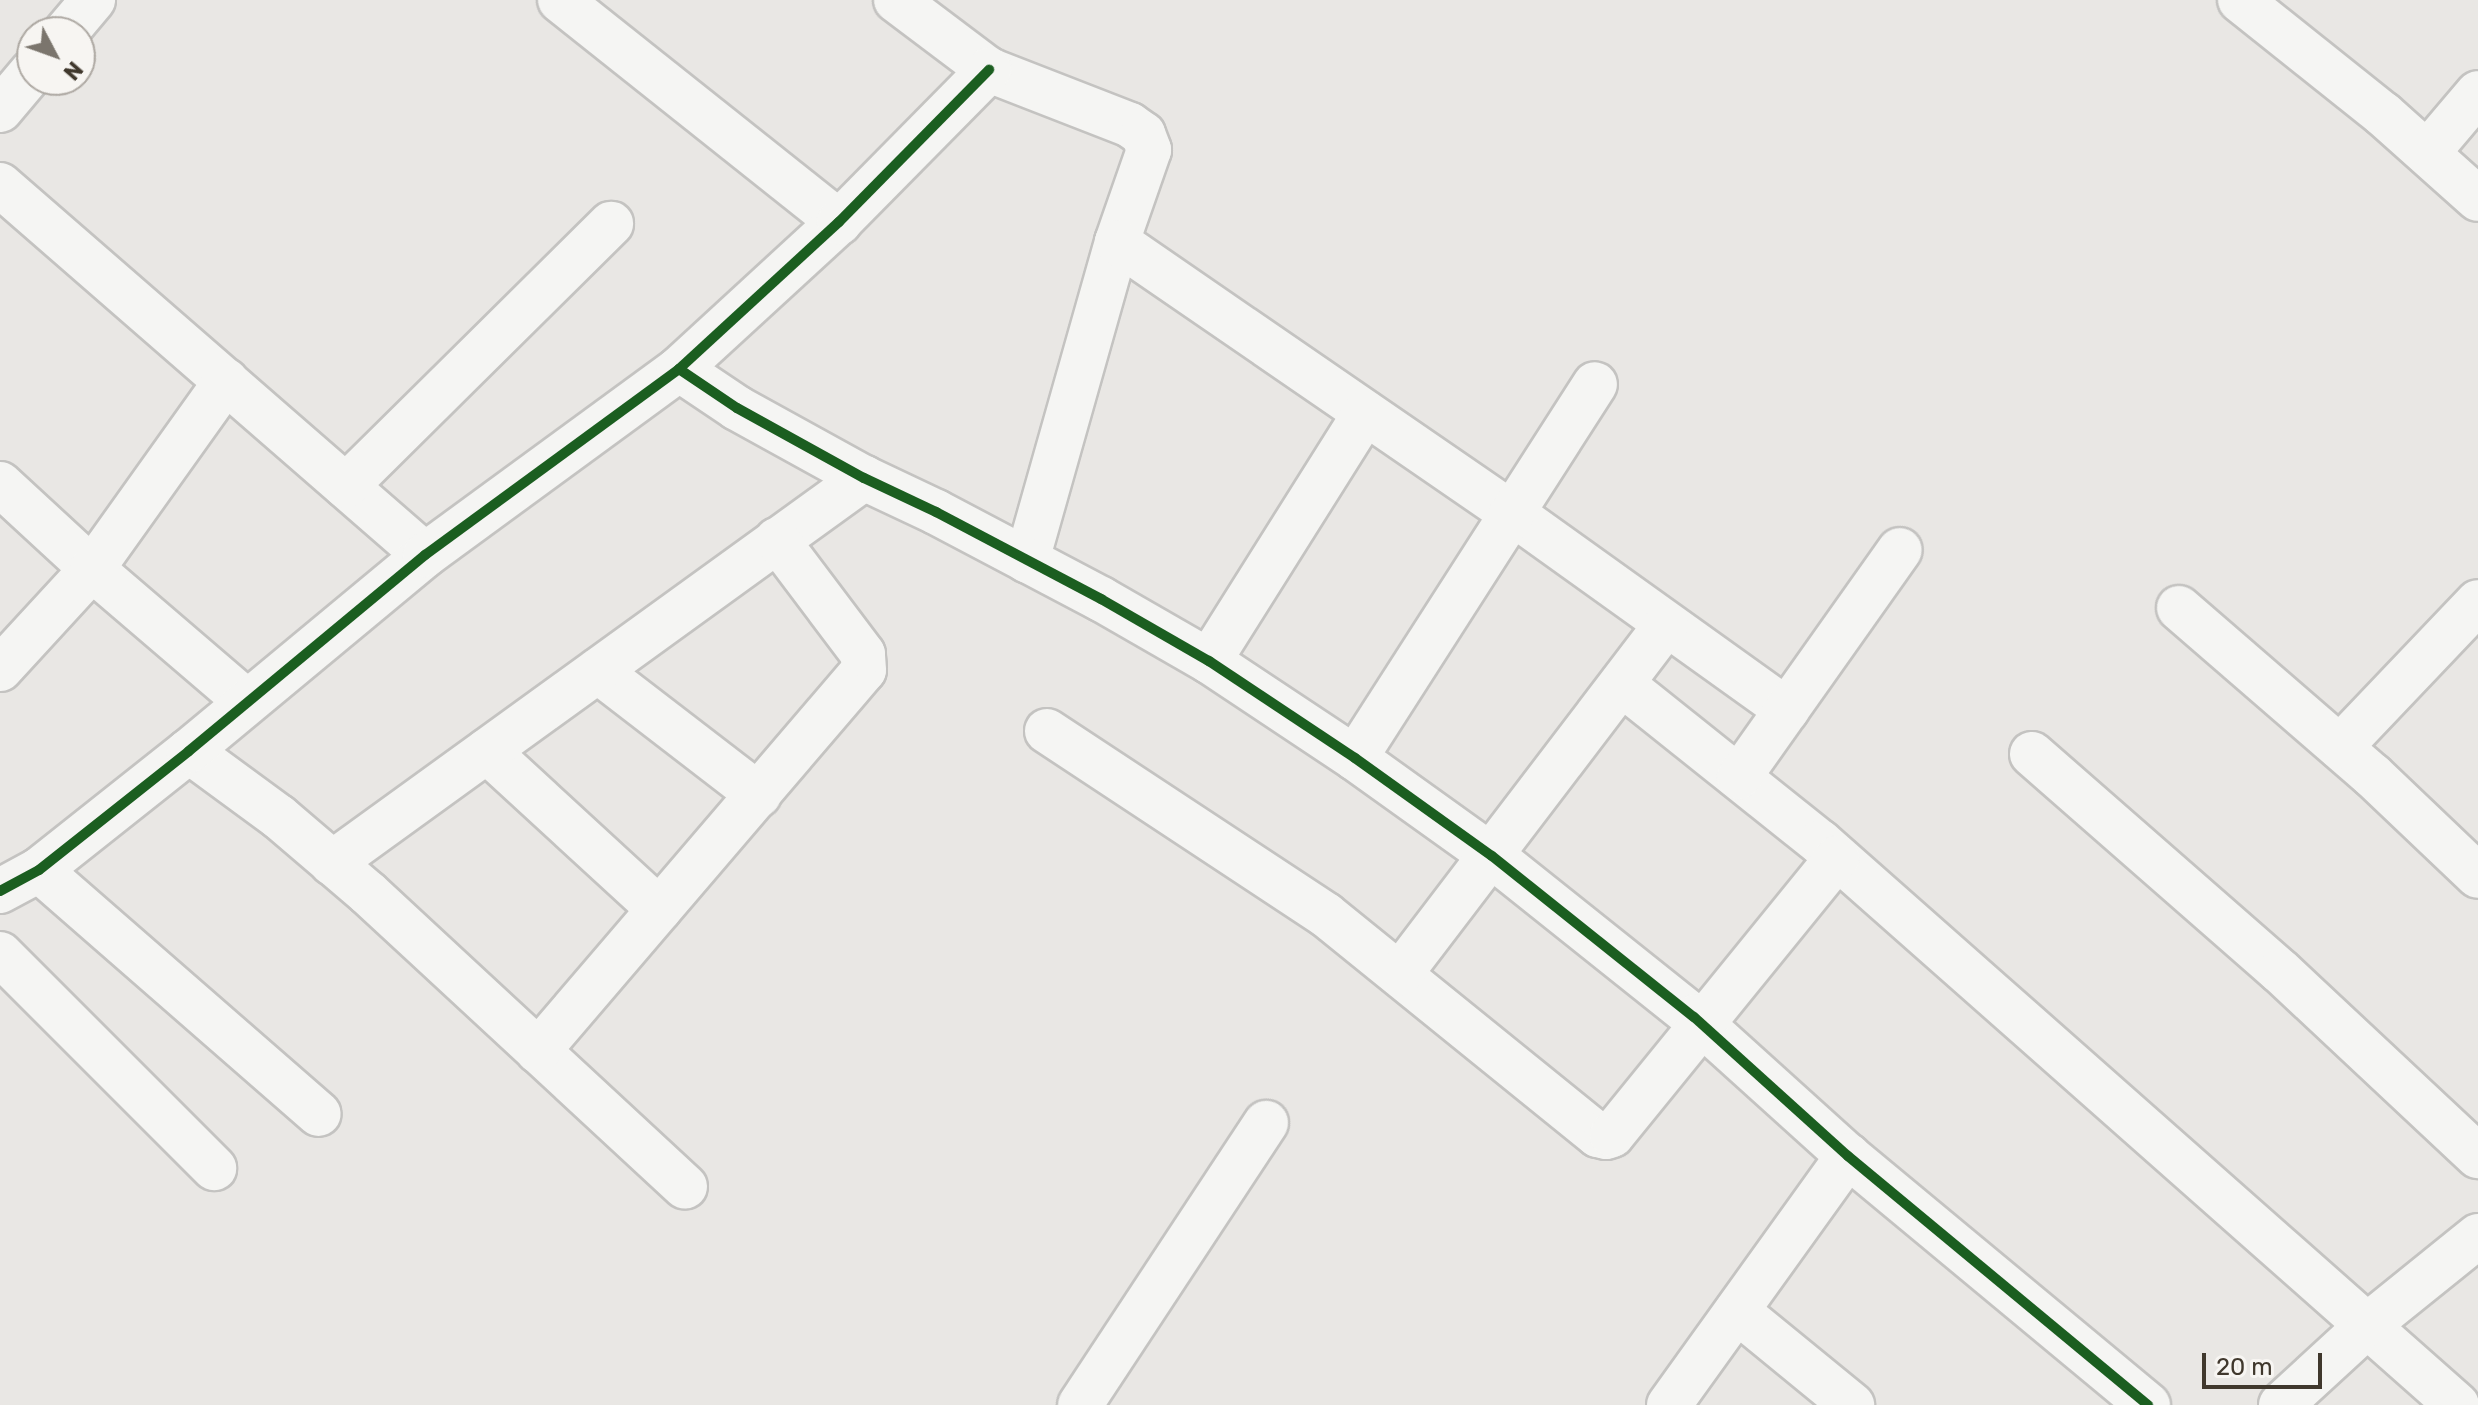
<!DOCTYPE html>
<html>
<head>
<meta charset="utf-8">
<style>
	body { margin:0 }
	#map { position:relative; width:2478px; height:1405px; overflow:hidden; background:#e9e7e4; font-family:Rubik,sans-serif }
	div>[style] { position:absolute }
	.roads { filter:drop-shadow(2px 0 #c4c3c1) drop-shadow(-2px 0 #c4c3c1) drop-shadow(0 2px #c4c3c1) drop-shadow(0 -2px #c4c3c1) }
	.minor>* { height:44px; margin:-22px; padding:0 22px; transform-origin:22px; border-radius:22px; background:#f5f5f3 }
	.cycleway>* { height:10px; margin:-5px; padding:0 5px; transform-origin:5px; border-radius:5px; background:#1b5e20 }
	span { translate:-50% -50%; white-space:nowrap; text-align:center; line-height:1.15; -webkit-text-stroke:6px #f7f5f2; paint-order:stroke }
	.north { position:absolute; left:16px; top:16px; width:80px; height:80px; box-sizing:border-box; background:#f7f5f2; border:2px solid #aea9a3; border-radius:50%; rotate:131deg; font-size:22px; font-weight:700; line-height:32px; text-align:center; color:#40382d }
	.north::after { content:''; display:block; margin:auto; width:28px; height:36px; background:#7b756d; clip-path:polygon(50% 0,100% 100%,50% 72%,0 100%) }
	.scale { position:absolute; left:2202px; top:1353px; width:120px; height:36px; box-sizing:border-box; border:4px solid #40382d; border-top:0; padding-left:10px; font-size:24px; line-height:28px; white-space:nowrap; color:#40382d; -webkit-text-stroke:6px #f7f5f2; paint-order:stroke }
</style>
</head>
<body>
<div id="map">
	<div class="roads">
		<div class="minor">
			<div style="left:560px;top:0;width:357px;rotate:38.5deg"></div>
			<div style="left:896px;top:0;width:116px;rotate:37deg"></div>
			<div style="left:989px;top:70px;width:151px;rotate:21.3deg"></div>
			<div style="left:1130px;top:125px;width:16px;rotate:35deg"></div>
			<div style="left:1143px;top:134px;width:17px;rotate:69deg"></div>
			<div style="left:1149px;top:150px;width:97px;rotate:109.2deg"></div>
			<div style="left:1117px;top:242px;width:331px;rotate:105.8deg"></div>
			<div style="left:2240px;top:0;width:183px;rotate:38.6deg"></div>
			<div style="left:2383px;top:114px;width:127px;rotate:41.8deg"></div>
			<div style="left:66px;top:32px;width:42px;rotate:-49.8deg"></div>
			<div style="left:0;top:110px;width:50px;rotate:-49.9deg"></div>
			<div style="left:2428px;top:152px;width:77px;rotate:-49.7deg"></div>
			<div style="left:0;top:185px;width:563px;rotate:41.04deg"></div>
			<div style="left:1117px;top:242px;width:479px;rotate:34.5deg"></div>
			<div style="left:1512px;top:513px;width:338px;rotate:35.6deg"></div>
			<div style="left:679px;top:369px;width:70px;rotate:33.9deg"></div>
			<div style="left:737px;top:408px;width:145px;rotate:28.9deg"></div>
			<div style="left:864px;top:478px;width:80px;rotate:25.3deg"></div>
			<div style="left:936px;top:512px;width:187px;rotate:27.8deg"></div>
			<div style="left:1101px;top:599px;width:125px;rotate:29.9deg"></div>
			<div style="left:1209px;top:661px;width:175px;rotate:33.6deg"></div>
			<div style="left:1355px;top:758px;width:168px;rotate:35.6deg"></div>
			<div style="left:1492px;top:856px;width:258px;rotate:38.6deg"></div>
			<div style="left:1694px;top:1017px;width:207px;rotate:42.1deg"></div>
			<div style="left:1848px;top:1156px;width:390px;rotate:39.7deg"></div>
			<div style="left:0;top:484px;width:125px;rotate:42.7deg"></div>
			<div style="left:92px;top:569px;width:203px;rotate:40.6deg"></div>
			<div style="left:346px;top:486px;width:373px;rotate:-44.7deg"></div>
			<div style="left:2179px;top:608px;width:255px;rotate:40.9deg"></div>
			<div style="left:2372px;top:775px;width:146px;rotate:43.6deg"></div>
			<div style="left:1209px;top:661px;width:293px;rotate:-57.8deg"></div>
			<div style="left:0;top:669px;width:136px;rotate:-47.4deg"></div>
			<div style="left:92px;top:569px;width:231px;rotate:-54.5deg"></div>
			<div style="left:598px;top:671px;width:203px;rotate:37.6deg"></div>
			<div style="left:1623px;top:685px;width:252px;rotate:38.6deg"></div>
			<div style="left:1820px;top:842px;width:850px;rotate:41.47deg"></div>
			<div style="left:1047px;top:731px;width:334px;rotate:33.4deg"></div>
			<div style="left:1326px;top:915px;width:350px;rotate:39deg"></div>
			<div style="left:1598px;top:1135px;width:8px;rotate:14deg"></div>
			<div style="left:1606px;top:1137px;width:6px;rotate:-18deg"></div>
			<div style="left:1612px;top:1135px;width:357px;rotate:-50.9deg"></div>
			<div style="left:2340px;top:747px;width:200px;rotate:-46.4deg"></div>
			<div style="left:189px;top:751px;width:112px;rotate:36.3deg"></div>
			<div style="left:279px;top:817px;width:117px;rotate:40.5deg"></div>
			<div style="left:368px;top:893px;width:432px;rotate:42.8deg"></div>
			<div style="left:487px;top:751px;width:234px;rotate:42.6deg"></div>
			<div style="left:2032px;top:754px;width:330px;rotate:41.2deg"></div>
			<div style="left:2280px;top:971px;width:271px;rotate:43.1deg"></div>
			<div style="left:1355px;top:758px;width:444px;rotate:-57.3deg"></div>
			<div style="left:1739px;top:777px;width:278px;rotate:-54.7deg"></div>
			<div style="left:332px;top:863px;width:657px;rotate:-35.89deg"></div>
			<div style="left:39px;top:870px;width:371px;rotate:41.1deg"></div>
			<div style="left:0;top:891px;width:44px;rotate:-28.3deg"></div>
			<div style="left:39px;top:870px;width:191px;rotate:-38.4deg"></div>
			<div style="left:189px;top:751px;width:307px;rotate:-39.7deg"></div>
			<div style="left:425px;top:555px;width:315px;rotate:-36.2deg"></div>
			<div style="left:679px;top:369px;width:217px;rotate:-42.6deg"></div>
			<div style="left:839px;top:222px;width:214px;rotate:-45.4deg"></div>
			<div style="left:0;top:954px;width:303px;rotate:45deg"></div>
			<div style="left:1400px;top:974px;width:439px;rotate:-52.7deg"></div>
			<div style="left:538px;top:1051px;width:501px;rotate:-49.45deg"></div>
			<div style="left:864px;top:670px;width:16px;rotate:-94deg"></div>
			<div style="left:863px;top:654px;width:143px;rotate:-127deg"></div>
			<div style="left:1737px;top:1311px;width:149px;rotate:39.3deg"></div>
			<div style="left:1080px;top:1405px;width:338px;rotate:-56.6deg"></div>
			<div style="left:1669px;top:1405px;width:307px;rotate:-54.3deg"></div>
			<div style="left:2281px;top:1405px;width:120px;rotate:-42.6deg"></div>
			<div style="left:2369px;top:1324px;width:140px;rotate:-38.9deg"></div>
		</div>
	</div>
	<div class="cycleway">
		<div style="left:679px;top:369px;width:70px;rotate:33.9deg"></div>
		<div style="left:737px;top:408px;width:145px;rotate:28.9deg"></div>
		<div style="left:864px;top:478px;width:80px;rotate:25.3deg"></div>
		<div style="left:936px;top:512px;width:187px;rotate:27.8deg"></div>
		<div style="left:1101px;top:599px;width:125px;rotate:29.9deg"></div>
		<div style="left:1209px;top:661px;width:175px;rotate:33.6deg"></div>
		<div style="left:1355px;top:758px;width:168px;rotate:35.6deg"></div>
		<div style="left:1492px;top:856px;width:258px;rotate:38.6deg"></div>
		<div style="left:1694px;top:1017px;width:207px;rotate:42.1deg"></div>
		<div style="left:1848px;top:1156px;width:390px;rotate:39.7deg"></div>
		<div style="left:0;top:891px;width:44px;rotate:-28.3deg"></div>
		<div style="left:39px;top:870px;width:191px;rotate:-38.4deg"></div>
		<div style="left:189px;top:751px;width:307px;rotate:-39.7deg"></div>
		<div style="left:425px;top:555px;width:315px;rotate:-36.2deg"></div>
		<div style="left:679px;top:369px;width:217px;rotate:-42.6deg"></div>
		<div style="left:839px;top:222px;width:214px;rotate:-45.4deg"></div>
	</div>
	<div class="north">N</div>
	<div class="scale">20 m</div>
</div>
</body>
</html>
